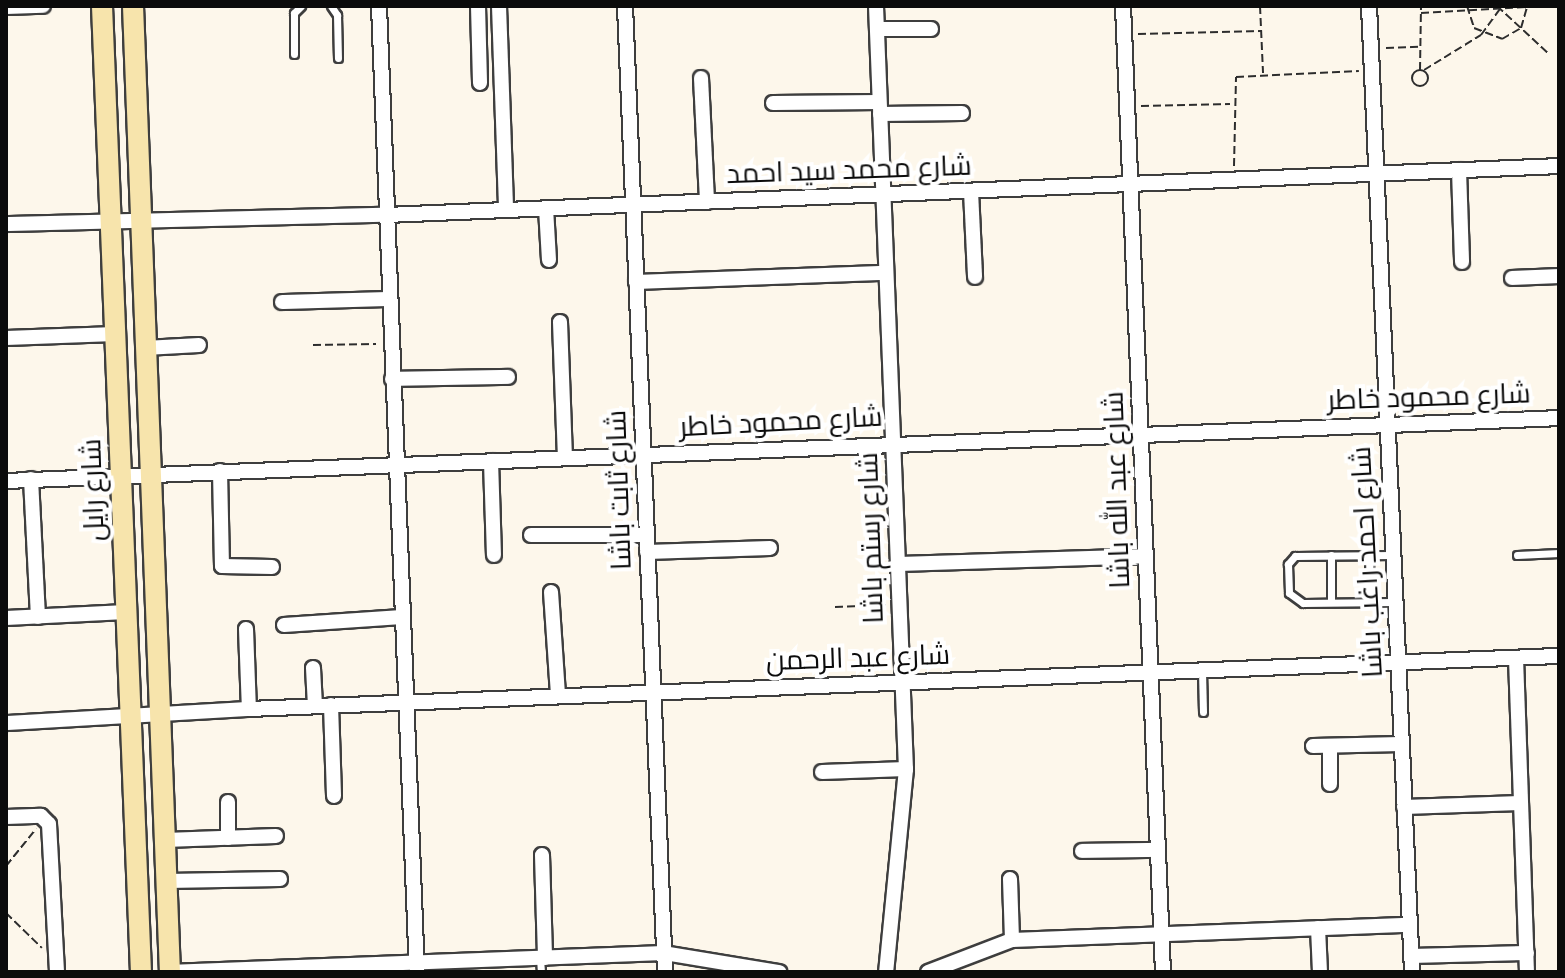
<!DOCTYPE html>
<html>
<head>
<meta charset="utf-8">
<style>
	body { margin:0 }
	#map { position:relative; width:1565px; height:978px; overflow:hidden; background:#fdf7eb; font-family:"Zilla Slab",Cairo,serif }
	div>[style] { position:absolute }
	.path>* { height:2px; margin-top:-1px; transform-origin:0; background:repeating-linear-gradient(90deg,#2d2d2d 0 8px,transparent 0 12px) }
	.path>.ring { margin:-1px; padding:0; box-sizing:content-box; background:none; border:2px solid #2d2d2d; border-radius:50% }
	.roads { filter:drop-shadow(2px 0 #3e3e3e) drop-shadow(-2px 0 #3e3e3e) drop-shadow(0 2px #3e3e3e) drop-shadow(0 -2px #3e3e3e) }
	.lane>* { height:7px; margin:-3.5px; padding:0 3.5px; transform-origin:3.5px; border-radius:3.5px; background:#fff }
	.street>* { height:14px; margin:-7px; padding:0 7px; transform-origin:7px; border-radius:7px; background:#fff }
	.secondary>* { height:20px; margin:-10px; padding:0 10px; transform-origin:10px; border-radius:10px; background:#f7e4ac }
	span { translate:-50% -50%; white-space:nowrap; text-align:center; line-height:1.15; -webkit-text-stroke:8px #fff; paint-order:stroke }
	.street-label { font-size:28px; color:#0b0b0b }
	.frame { position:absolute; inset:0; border:8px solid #0b0b0b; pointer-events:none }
</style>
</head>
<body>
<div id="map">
	<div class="path">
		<div style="left:1260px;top:6px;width:67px;rotate:87.4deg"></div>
		<div style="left:1467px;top:6px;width:23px;rotate:72deg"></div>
		<div style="left:1474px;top:28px;width:30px;rotate:21deg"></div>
		<div style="left:1502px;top:39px;width:22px;rotate:-30deg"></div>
		<div style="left:1521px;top:28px;width:22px;rotate:-74deg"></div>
		<div style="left:1497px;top:6px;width:71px;rotate:42.7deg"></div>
		<div style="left:1421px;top:13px;width:122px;rotate:-3.3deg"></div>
		<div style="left:1138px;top:34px;width:123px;rotate:-1.4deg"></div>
		<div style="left:1386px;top:48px;width:33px;rotate:-2deg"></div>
		<div class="ring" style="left:1412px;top:70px;width:14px;height:14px"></div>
		<div style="left:1420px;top:70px;width:64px;rotate:-89.1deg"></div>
		<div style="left:1424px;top:70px;width:67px;rotate:-31.6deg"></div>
		<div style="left:1481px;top:35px;width:36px;rotate:-54deg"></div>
		<div style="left:1141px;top:106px;width:89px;rotate:-1.3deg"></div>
		<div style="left:1234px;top:166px;width:89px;rotate:-88.7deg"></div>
		<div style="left:1236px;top:77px;width:123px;rotate:-2.8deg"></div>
		<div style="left:313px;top:345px;width:63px;rotate:-0.9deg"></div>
		<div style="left:835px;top:607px;width:51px;rotate:-2.2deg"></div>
		<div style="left:6px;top:866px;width:48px;rotate:-51deg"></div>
		<div style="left:6px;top:913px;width:50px;rotate:44.2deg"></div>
	</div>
	<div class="roads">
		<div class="lane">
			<div style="left:331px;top:6px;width:11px;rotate:56deg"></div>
			<div style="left:337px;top:15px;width:43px;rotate:88.7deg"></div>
			<div style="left:294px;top:54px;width:41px;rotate:-90deg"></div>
			<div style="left:294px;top:13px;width:10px;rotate:-45deg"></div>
			<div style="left:1331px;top:555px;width:47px;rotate:90deg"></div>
			<div style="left:1369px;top:555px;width:47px;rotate:88.8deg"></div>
			<div style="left:1392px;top:555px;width:97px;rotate:179.4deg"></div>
			<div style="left:1295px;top:556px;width:11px;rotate:131deg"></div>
			<div style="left:1288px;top:564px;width:29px;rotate:88deg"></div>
			<div style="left:1289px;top:593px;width:17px;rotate:36deg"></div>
			<div style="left:1303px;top:603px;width:91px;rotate:-0.6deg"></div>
			<div style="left:1517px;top:555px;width:42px;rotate:-2.7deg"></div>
			<div style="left:1202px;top:671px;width:41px;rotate:88.6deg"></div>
			<div style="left:540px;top:958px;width:14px;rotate:86deg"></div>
		</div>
		<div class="street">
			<div style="left:379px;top:6px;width:967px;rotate:87.75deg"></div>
			<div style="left:478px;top:6px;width:77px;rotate:88.5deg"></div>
			<div style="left:499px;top:6px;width:203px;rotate:88deg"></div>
			<div style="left:625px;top:6px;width:967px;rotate:87.63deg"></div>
			<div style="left:876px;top:6px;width:764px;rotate:87.75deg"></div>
			<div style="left:906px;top:769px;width:204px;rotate:95.6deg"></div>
			<div style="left:1123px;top:6px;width:967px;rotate:87.63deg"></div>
			<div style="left:1369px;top:6px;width:967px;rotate:87.45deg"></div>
			<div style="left:6px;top:7px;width:37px;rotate:-2deg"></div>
			<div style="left:877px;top:29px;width:54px"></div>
			<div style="left:701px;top:78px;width:124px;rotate:87.2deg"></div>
			<div style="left:773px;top:103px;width:106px;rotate:-0.5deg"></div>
			<div style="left:880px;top:114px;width:82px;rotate:-0.7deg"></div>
			<div style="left:1459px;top:170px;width:92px;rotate:88.1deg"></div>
			<div style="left:971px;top:191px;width:86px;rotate:87.3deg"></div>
			<div style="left:546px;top:208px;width:52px;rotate:86.7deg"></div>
			<div style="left:6px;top:224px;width:380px;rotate:-1.4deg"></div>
			<div style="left:386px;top:215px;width:1174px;rotate:-2.39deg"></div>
			<div style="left:1512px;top:278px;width:47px;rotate:-2.4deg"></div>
			<div style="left:636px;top:282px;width:250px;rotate:-2.1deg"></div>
			<div style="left:282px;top:302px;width:107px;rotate:-1.6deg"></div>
			<div style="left:560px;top:322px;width:136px;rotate:87.9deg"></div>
			<div style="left:6px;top:338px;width:109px;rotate:-2.1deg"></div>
			<div style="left:145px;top:348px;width:54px;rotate:-3.2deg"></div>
			<div style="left:392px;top:379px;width:116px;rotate:-1deg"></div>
			<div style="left:491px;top:461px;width:94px;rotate:88.2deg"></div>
			<div style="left:220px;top:471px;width:95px;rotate:88.8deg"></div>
			<div style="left:222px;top:566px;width:50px;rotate:1.1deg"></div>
			<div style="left:31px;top:479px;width:138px;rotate:87.1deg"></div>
			<div style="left:6px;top:481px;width:1554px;rotate:-2.32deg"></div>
			<div style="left:531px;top:535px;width:115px"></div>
			<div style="left:647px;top:552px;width:123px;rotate:-1.9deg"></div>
			<div style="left:898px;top:564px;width:248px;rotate:-1.8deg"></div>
			<div style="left:551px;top:592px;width:104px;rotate:86.1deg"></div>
			<div style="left:6px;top:618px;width:120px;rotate:-2.9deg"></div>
			<div style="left:284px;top:625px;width:118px;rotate:-3.9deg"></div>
			<div style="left:246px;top:629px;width:80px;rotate:87.9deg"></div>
			<div style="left:1516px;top:658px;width:314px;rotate:88deg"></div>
			<div style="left:313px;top:668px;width:38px;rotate:87deg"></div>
			<div style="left:331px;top:705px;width:91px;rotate:88.1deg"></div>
			<div style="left:6px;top:723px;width:243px;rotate:-3.3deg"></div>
			<div style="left:249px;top:709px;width:1311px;rotate:-2.32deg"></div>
			<div style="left:1313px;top:746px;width:88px;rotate:-1.3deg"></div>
			<div style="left:1330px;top:746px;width:38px;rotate:90deg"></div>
			<div style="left:822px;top:772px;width:84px;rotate:-2deg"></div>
			<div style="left:228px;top:802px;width:36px;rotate:90deg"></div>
			<div style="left:1404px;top:807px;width:116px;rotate:-2deg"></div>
			<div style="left:6px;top:817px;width:35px;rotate:-2deg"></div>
			<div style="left:41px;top:816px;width:11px;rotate:45deg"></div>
			<div style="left:49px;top:824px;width:148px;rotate:86.9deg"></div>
			<div style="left:165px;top:840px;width:111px;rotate:-2.1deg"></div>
			<div style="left:1082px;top:851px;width:76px;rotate:-0.8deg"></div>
			<div style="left:542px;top:855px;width:103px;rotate:88.3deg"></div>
			<div style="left:1010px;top:879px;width:61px;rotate:88.1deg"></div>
			<div style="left:167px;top:881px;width:113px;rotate:-1deg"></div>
			<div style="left:1318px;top:928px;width:44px;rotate:87.4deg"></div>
			<div style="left:1411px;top:956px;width:116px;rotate:-1.5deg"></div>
			<div style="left:168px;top:972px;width:496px;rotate:-2.2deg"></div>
			<div style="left:664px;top:953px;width:117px;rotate:9.4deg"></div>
			<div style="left:928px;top:972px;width:90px;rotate:-20.9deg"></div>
			<div style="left:1012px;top:940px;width:397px;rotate:-2.2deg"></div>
		</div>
		<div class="secondary">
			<div style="left:102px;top:6px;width:967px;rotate:87.69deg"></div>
			<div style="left:133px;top:6px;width:967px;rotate:87.81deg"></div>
		</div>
	</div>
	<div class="street-label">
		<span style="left:849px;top:170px;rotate:-2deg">شارع محمد سيد احمد</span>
		<span style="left:1429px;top:397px;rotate:-2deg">شارع محمود خاطر</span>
		<span style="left:781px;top:422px;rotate:-3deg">شارع محمود خاطر</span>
		<span style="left:93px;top:490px;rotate:-92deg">شارع رايل</span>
		<span style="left:619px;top:490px;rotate:-92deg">شارع ثابت باشا</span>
		<span style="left:1117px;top:490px;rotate:-92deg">شارع عبد الله باشا</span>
		<span style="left:871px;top:538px;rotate:-92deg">شارع رستم باشا</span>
		<span style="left:1367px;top:562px;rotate:-93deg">شارع احمد راغب باشا</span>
		<span style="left:858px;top:658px;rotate:-2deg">شارع عبد الرحمن</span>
	</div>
	<div class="frame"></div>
</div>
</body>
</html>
